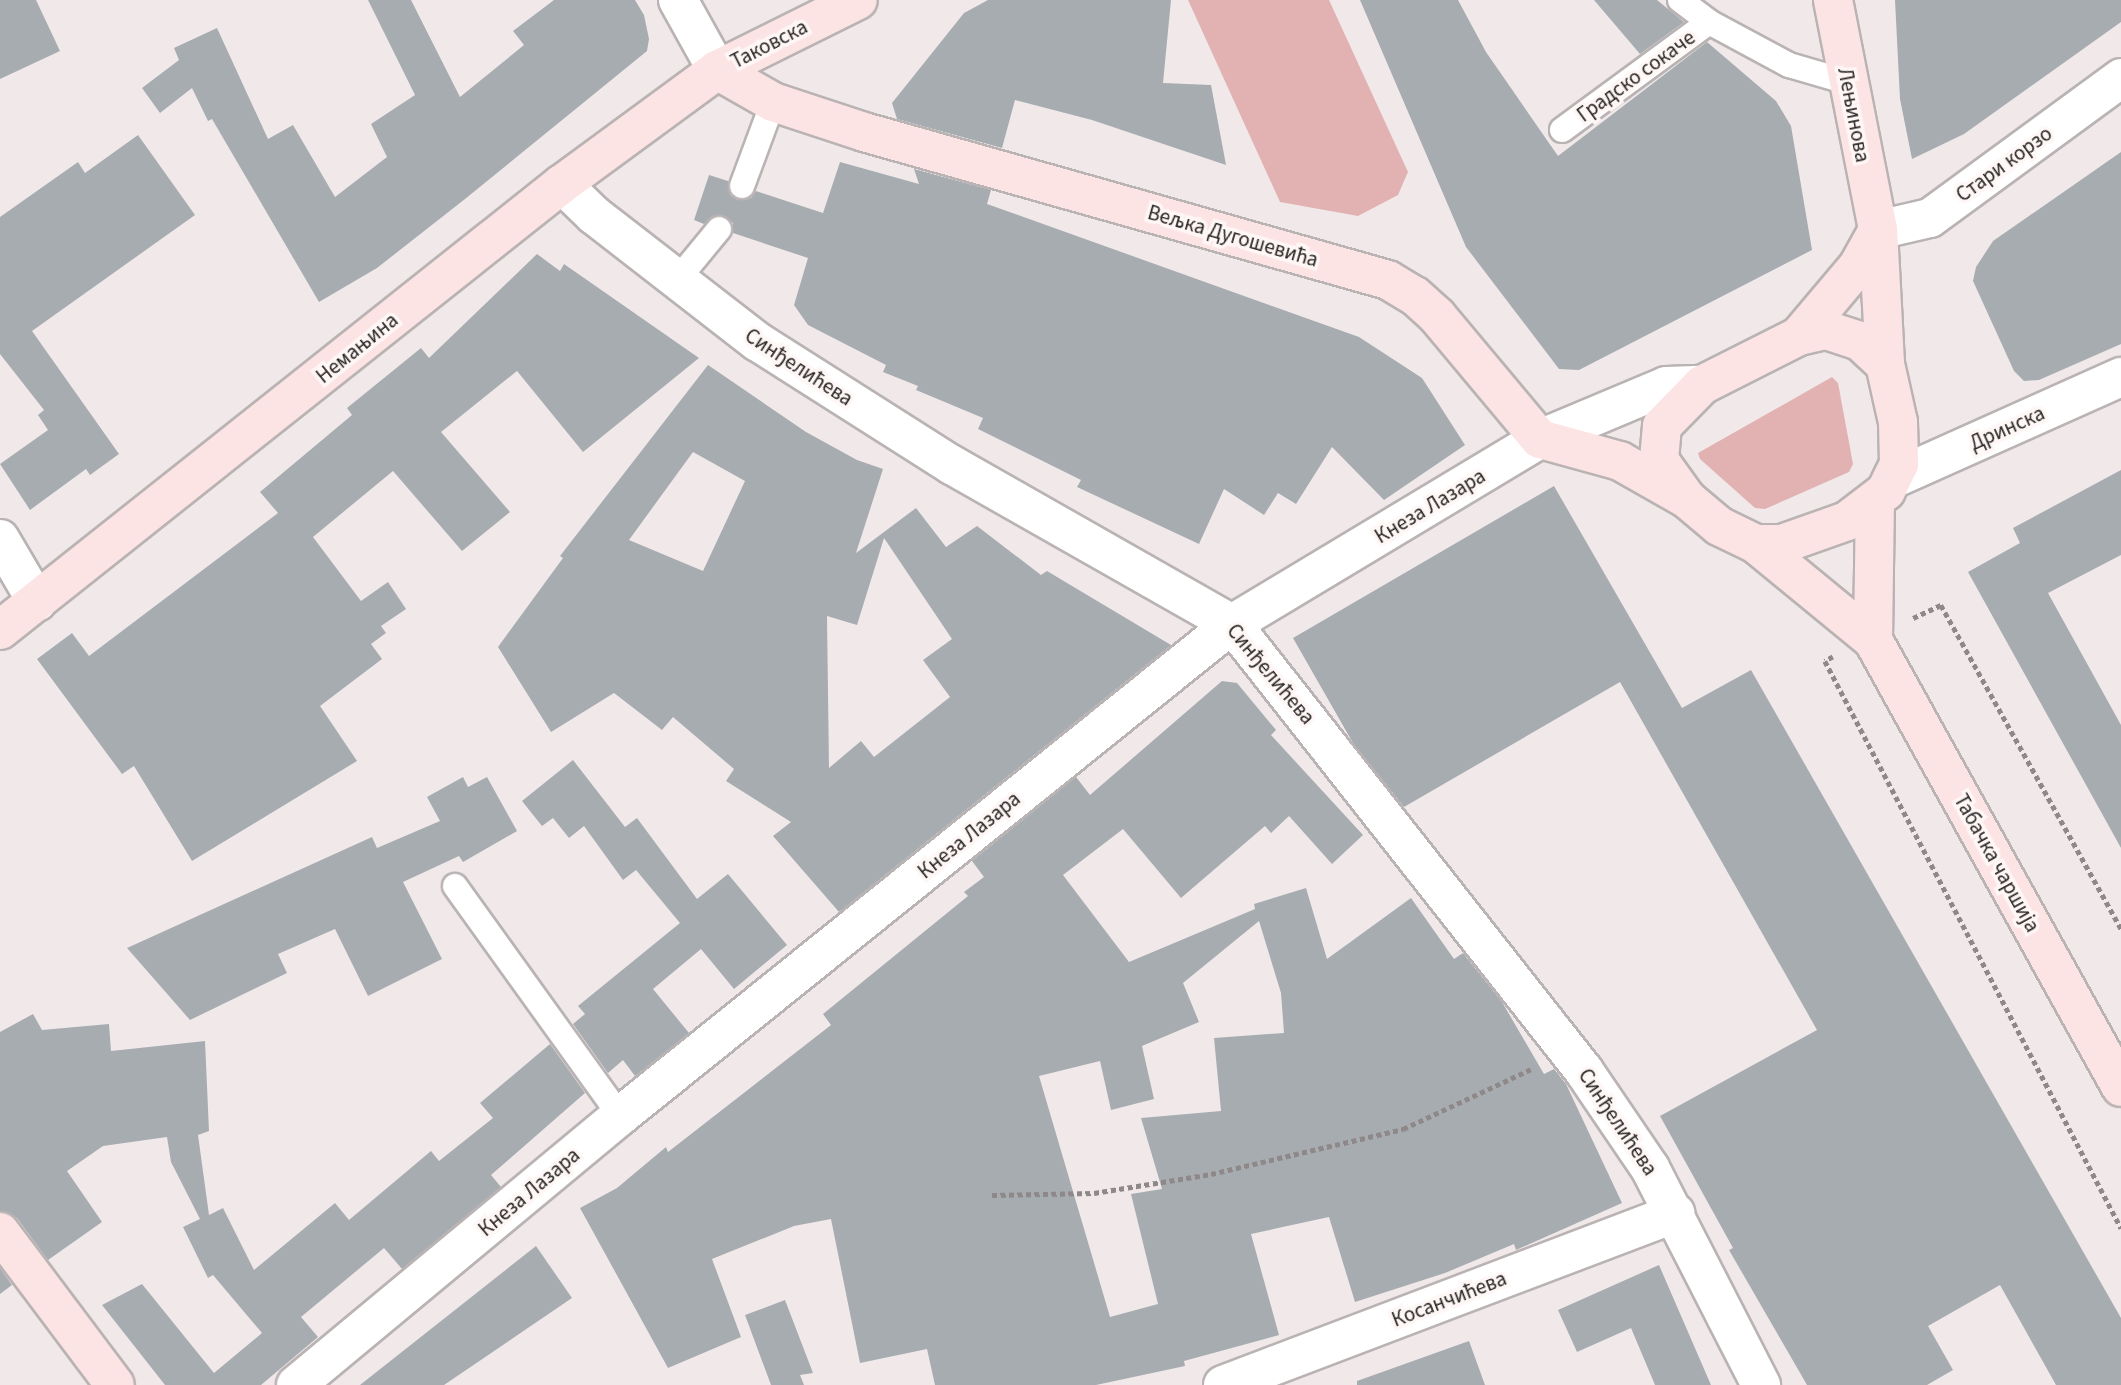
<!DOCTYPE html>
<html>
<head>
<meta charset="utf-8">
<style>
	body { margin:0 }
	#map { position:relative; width:2121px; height:1385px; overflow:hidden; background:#f1e9e9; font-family:"Source Sans 3",sans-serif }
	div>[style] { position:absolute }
	.green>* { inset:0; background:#e2b2b3 }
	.building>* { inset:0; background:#a7acb1 }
	.path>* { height:4.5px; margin-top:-2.25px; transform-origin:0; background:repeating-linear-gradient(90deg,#8e8888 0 5px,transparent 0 8.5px) }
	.roads { filter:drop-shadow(2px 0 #bab3b3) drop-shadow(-2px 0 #bab3b3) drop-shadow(0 2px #bab3b3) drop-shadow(0 -2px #bab3b3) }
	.lane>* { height:24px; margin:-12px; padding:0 12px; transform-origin:12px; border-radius:12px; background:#fff }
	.street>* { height:38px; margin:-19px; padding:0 19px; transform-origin:19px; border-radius:19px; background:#fff }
	.secondary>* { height:38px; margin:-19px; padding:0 19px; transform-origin:19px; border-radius:19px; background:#fde4e4 }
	span { translate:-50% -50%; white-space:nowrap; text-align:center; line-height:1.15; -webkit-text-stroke:7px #fef7f6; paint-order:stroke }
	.street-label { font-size:21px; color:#272424 }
</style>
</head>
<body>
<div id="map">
	<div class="green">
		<div style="clip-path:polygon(1188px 0,1329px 0,1408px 172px,1398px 195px,1358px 216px,1280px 202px)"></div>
		<div style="clip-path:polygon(1832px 377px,1838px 383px,1853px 464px,1849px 472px,1765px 509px,1755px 508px,1700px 459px,1698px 453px)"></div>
	</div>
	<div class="building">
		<div style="clip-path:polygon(0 0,36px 0,60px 51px,0 79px)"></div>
		<div style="clip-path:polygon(368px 0,411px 0,460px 97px,524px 45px,513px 31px,554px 0,635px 0,644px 15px,649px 39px,647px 51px,465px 199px,377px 268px,319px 302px,212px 119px,208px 121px,192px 88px,160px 113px,142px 88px,179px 60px,174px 48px,217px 28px,268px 139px,293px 125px,335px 197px,387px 157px,371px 124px,415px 95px)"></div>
		<div style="clip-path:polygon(988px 0,1171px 0,1163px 83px,1211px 85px,1226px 165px,1092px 120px,1015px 100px,1002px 148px,897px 119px,892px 103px,964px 13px)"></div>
		<div style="clip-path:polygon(1360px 0,1458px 0,1486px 52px,1558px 156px,1707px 42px,1776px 101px,1791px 126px,1812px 250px,1579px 370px,1559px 369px,1466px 247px)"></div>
		<div style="clip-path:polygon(1594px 0,1657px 0,1684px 22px,1640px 54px)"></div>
		<div style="clip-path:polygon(1895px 0,2121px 0,2121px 22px,1964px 134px,1912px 159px,1900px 99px)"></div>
		<div style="clip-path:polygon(138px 135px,195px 215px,32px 331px,119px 454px,90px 475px,86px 469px,30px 510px,0 464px,48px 430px,38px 415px,44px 410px,0 354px,0 217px,78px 162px,85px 173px)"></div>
		<div style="clip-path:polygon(2121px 152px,2121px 344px,2039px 380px,2024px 381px,2014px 371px,1973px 281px,1976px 267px,1993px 241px)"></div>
		<div style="clip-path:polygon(840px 162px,919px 184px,914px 169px,991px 190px,987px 204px,1359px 337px,1422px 378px,1465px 445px,1384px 500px,1332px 447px,1296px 504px,1278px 493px,1264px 515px,1224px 489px,1199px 544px,1077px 487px,1081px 480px,978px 429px,983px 418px,916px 390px,918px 386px,883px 372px,886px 365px,808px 325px,794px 305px,808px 258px,733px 233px,733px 223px,722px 215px,704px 224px,694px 220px,709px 175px,728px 181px,730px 195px,738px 200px,751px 198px,756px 191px,823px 213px)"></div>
		<div style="clip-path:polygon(537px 254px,560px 271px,564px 264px,699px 358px,583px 452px,517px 371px,441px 432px,510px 512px,462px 551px,393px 471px,313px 537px,361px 601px,388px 582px,406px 609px,381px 626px,386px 633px,371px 644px,382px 659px,320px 706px,357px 761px,192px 861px,134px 766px,122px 774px,37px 659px,72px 633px,89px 656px,278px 513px,260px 492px,352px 415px,347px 408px,421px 348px,429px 358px)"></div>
		<div style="clip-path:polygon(evenodd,708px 365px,806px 432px,857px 460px,883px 469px,856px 553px,916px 508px,946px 547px,977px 526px,1041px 575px,1047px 571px,1171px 645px,839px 912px,773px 836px,791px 822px,726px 781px,734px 769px,673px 717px,662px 730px,614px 693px,551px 732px,498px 647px,563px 558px,560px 556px,708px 365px,693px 452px,745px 481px,703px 571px,629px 540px,693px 452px,708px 365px,884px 538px,952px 639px,923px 660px,950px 697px,874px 757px,861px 741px,829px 768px,827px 616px,857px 625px,884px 538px)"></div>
		<div style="clip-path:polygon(2121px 470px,2121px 555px,2048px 593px,2121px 725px,2121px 848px,1968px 572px,2020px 543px,2013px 528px)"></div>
		<div style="clip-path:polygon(1554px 486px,1682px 708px,1751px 670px,2121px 1318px,2121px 1385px,2056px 1385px,2000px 1285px,1928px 1326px,1953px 1370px,1927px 1385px,1807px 1385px,1729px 1250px,1733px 1248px,1660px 1116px,1817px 1030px,1620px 682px,1404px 807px,1353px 743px,1293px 638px)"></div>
		<div style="clip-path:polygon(evenodd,1222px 681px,1237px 683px,1276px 730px,1271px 735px,1363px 835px,1332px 864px,1289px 816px,1271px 833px,1265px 826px,1181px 898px,1123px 829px,1063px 875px,1129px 962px,1255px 909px,1254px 904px,1306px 888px,1327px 959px,1411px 898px,1454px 959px,1463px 953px,1502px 1002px,1544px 1074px,1554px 1069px,1566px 1084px,1622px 1203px,1516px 1250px,1514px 1244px,1445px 1273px,1355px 1302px,1329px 1217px,1251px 1234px,1279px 1335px,1184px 1361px,1185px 1366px,1096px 1385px,935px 1385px,927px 1349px,860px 1363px,831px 1219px,794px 1226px,712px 1259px,741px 1337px,668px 1368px,580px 1208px,617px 1188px,666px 1147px,668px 1152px,831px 1025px,823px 1014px,968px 896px,964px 892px,984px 877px,972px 861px,1076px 777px,1090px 795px,1222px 681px,1259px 921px,1281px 993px,1284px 1033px,1214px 1038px,1221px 1111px,1141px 1118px,1162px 1189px,1131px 1194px,1158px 1304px,1110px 1317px,1039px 1076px,1100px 1061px,1111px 1110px,1154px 1099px,1142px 1046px,1199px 1022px,1183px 983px,1259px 921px)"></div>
		<div style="clip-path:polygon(573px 760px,625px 827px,637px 818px,697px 899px,728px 874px,787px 945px,734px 989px,701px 949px,653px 989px,689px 1033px,635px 1076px,623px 1060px,608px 1073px,573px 1024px,585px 1014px,578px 1006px,680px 923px,636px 870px,623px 880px,584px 826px,569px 838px,553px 818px,542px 826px,522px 801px)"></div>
		<div style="clip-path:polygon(463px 777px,468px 787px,487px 777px,517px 831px,463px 862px,459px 856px,403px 882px,442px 959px,368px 996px,335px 929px,278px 954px,287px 973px,190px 1020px,127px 948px,372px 837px,377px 848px,440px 821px,427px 797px)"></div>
		<div style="clip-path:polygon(33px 1014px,42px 1030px,109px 1024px,111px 1051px,205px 1041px,209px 1131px,198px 1135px,209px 1215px,223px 1208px,254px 1270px,335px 1203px,349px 1220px,431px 1151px,439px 1161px,493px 1118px,480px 1103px,550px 1044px,585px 1093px,491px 1175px,501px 1187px,402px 1269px,384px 1248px,301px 1317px,318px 1337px,261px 1385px,165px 1385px,102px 1305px,142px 1284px,214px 1373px,262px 1333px,213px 1275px,208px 1278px,183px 1227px,200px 1219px,171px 1162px,167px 1137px,103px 1146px,67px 1171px,102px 1222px,48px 1260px,17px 1218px,0 1211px,0 1032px)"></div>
		<div style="clip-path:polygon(536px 1246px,572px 1298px,444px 1385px,360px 1385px)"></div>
		<div style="clip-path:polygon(1659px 1265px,1711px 1385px,1655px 1385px,1631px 1328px,1577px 1352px,1558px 1310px)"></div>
		<div style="clip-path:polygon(0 1268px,12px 1285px,0 1294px)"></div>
		<div style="clip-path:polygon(785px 1300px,813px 1373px,800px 1375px,804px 1385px,771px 1385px,745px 1315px)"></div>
		<div style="clip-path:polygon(1469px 1341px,1485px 1385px,1357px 1385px,1357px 1381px)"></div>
	</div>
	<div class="path">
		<div style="left:1913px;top:618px;width:31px;rotate:-25deg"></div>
		<div style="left:1941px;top:605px;width:371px;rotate:60.9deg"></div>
		<div style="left:1833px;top:657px;width:9px;rotate:153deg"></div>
		<div style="left:1825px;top:661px;width:640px;rotate:62.43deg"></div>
		<div style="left:992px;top:1195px;width:102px;rotate:-1.1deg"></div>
		<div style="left:1094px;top:1193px;width:119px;rotate:-9.2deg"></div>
		<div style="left:1211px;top:1174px;width:127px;rotate:-13.2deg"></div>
		<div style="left:1335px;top:1145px;width:70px;rotate:-13.2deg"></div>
		<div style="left:1403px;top:1129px;width:141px;rotate:-25.1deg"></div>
	</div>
	<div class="roads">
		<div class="lane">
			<div style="left:1680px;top:0;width:36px;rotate:37deg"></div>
			<div style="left:1709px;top:22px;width:91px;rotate:28.3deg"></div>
			<div style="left:1789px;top:65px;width:60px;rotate:16.3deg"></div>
			<div style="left:1562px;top:130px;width:182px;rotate:-36.3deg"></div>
			<div style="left:742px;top:186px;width:90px;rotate:-69.7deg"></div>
			<div style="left:677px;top:280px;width:66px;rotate:-50.5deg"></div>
			<div style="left:455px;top:886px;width:283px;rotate:54.3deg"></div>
		</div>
		<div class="street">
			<div style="left:678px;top:0;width:80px;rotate:60.9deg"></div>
			<div style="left:562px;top:184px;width:45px;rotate:44.1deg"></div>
			<div style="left:594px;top:215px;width:207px;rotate:37.8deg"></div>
			<div style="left:758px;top:342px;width:230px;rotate:32.4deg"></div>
			<div style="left:952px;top:465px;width:322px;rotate:29.6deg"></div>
			<div style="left:1232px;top:624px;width:569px;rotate:51.78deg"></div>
			<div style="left:1584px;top:1071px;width:117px;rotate:55.8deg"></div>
			<div style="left:1650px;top:1168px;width:244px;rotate:62.9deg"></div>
			<div style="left:1878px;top:230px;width:53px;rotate:-13deg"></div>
			<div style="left:1930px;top:218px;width:237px;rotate:-36.2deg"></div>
			<div style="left:1893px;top:479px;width:250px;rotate:-24.1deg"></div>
			<div style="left:0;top:539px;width:73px;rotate:59.6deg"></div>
			<div style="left:296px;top:1385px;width:421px;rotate:-39.7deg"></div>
			<div style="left:620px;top:1116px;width:785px;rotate:-38.8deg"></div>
			<div style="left:1232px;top:624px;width:359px;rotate:-31deg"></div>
			<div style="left:1540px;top:439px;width:137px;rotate:-22.8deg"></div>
			<div style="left:1666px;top:386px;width:36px;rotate:-2deg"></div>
			<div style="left:1223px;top:1385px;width:484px;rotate:-20.8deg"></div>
		</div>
		<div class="secondary">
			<div style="left:1833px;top:0;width:234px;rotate:78.9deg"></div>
			<div style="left:1878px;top:230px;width:134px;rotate:87deg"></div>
			<div style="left:717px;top:70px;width:64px;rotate:29.7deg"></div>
			<div style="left:773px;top:102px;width:96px;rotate:18.2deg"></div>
			<div style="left:864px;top:132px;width:544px;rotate:15.77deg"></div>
			<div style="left:1388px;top:280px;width:31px;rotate:31deg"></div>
			<div style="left:1415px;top:296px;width:30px;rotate:42deg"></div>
			<div style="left:1437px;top:316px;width:160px;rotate:50.1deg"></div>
			<div style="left:1540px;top:439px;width:83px;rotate:15.4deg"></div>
			<div style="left:1620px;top:461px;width:77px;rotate:29.6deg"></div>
			<div style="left:1826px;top:330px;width:36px;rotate:18deg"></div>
			<div style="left:1860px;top:341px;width:34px;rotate:43deg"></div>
			<div style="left:1885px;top:364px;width:59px;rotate:77.4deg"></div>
			<div style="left:1898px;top:422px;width:42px;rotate:88.6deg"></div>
			<div style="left:1899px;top:464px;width:30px;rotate:116deg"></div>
			<div style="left:1886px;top:491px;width:49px;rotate:142.4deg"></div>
			<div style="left:1847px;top:521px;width:69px;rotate:160.5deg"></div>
			<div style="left:1782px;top:544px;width:26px;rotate:180deg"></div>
			<div style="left:1756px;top:544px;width:41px;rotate:-154.1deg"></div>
			<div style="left:1719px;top:526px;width:42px;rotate:-139.8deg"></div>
			<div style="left:1687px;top:499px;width:48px;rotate:-125.7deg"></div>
			<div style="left:1659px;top:460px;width:34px;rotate:-85deg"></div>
			<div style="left:1662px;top:426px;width:57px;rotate:-45.7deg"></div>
			<div style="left:1702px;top:385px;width:109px;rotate:-26.8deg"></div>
			<div style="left:1799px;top:336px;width:28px;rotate:-13deg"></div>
			<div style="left:1799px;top:336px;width:92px;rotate:-49.9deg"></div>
			<div style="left:1858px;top:266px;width:41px;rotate:-60.9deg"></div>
			<div style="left:1756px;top:544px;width:151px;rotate:39.4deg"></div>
			<div style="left:1873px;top:640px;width:511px;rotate:60.98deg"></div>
			<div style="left:0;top:630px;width:717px;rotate:-38.44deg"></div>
			<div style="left:562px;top:184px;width:192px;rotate:-36.3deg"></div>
			<div style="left:717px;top:70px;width:157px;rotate:-26.4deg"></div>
			<div style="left:1873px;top:640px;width:138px;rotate:-89.2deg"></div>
			<div style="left:0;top:1232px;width:191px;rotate:53.1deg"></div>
		</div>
	</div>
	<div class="street-label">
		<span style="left:769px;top:44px;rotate:-27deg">Таковска</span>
		<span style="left:1636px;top:76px;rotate:-36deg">Градско сокаче</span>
		<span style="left:1854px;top:115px;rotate:79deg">Лењинова</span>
		<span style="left:2004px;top:164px;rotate:-36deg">Стари корзо</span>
		<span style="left:1233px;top:236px;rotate:16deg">Вељка Дугошевића</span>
		<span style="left:357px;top:348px;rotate:-39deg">Немањина</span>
		<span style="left:799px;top:367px;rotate:33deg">Синђелићева</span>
		<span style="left:2007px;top:428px;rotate:-24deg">Дринска</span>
		<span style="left:1430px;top:506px;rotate:-31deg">Кнеза Лазара</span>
		<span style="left:1271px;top:674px;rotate:50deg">Синђелићева</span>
		<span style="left:969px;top:835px;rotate:-39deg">Кнеза Лазара</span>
		<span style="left:1997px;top:863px;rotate:61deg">Табачка чаршија</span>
		<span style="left:1618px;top:1122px;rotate:56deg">Синђелићева</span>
		<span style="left:529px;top:1192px;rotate:-40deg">Кнеза Лазара</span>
		<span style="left:1449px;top:1299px;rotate:-21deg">Косанчићева</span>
	</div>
</div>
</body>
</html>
